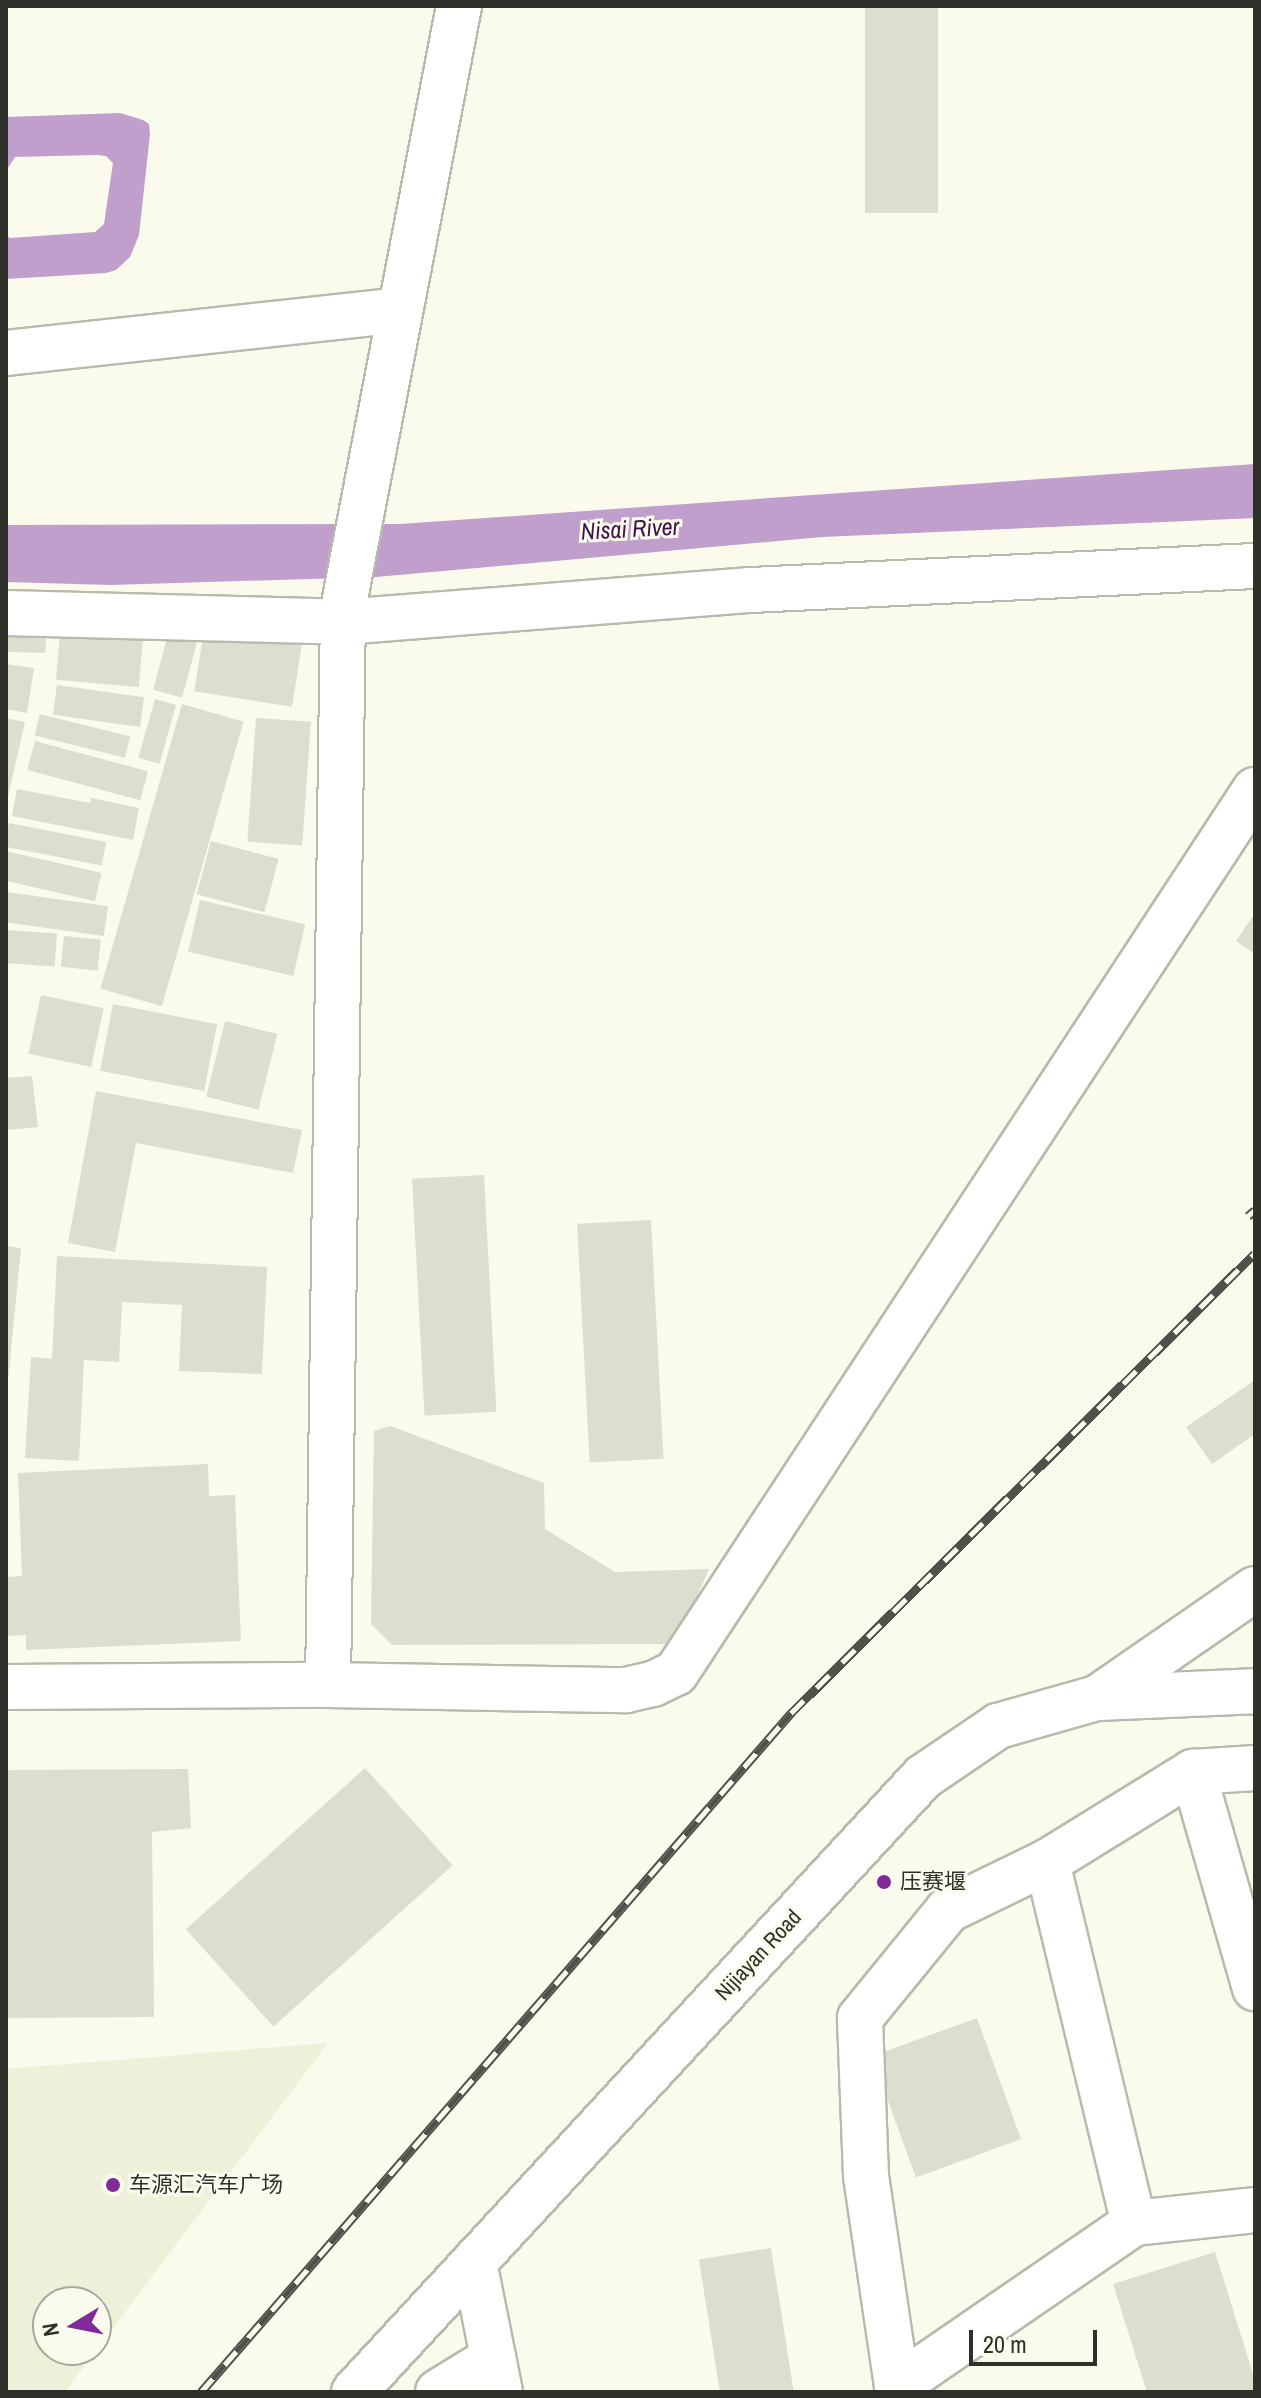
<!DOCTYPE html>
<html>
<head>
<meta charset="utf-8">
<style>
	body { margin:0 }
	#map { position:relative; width:1261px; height:2398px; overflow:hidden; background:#fafbec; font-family:"Archivo Narrow","Noto Sans SC",sans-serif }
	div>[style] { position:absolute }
	.built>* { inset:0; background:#eef0d9 }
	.water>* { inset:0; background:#c09fcc }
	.building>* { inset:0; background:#dddecf; transform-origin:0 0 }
	.roads { filter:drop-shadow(2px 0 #b9baac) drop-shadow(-2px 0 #b9baac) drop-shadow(0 2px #b9baac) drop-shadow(0 -2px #b9baac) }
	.minor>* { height:44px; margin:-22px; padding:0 22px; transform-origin:22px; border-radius:22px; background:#fff }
	.major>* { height:44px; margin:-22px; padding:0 22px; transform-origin:22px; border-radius:22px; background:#fff }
	.rail>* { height:9px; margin-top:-4.5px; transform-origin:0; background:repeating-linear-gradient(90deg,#fafbec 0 18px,#50514a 0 36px); box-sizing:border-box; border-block:2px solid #50514a }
	.dots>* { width:22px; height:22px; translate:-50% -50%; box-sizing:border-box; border:4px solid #fafbec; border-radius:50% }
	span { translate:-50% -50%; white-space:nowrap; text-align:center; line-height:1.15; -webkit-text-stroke:6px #fafbec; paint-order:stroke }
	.poi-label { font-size:22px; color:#2f302a }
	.left { translate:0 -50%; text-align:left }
	.street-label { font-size:22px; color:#2f302a }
	.water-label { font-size:24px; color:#3d124a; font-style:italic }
	.frame { position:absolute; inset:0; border:8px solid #2f302a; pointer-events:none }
	.north { position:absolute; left:32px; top:2286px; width:80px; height:80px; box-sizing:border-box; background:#fafbec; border:2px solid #a9aa9e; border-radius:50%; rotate:260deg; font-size:22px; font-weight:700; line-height:32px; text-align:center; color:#2f302a }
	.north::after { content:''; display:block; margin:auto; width:28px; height:36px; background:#802b99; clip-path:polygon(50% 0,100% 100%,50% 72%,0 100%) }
	.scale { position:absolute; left:969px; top:2330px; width:128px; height:36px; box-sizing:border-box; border:4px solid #2f302a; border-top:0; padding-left:10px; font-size:24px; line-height:28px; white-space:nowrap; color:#2f302a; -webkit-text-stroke:6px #fafbec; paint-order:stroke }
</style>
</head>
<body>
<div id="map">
	<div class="built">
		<div style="clip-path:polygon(evenodd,328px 2043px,65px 2392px,6px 2392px,6px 2069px,328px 2043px,48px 2302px,96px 2302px,96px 2350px,48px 2350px,48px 2302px)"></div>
	</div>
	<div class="water">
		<div style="clip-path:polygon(120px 113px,143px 120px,149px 124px,150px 134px,139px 235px,130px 257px,116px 270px,106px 273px,6px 279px,6px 235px,10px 238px,95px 232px,104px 224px,113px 163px,106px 156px,96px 155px,15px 157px,6px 171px,6px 215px,6px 117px)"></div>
		<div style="clip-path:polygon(1255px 464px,1255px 518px,822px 537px,376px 577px,111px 585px,6px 582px,6px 525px,400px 524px)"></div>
	</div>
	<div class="building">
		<div style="left:865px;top:6px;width:73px;height:207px"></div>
		<div style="left:170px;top:627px;width:30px;height:65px;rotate:15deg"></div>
		<div style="left:6px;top:628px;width:40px;height:24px;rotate:1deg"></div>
		<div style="left:204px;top:630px;width:99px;height:62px;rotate:9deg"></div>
		<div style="left:60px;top:634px;width:83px;height:46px;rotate:5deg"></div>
		<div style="clip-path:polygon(6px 664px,34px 668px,27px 713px,6px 709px)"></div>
		<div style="left:57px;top:685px;width:88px;height:30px;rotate:8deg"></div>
		<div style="left:155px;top:699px;width:22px;height:61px;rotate:16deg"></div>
		<div style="left:182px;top:704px;width:64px;height:296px;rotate:16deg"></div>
		<div style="left:40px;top:714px;width:93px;height:22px;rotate:14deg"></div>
		<div style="clip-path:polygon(6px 718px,25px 722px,7px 801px,6px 801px)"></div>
		<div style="left:256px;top:718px;width:55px;height:124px;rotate:4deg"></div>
		<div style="left:35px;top:741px;width:117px;height:30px;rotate:15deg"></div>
		<div style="clip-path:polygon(17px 789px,90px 803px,91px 798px,139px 808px,133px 840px,12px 816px)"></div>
		<div style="left:9px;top:823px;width:99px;height:24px;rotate:11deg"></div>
		<div style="left:211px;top:841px;width:70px;height:55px;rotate:15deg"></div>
		<div style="left:6px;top:851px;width:98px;height:29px;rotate:13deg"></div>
		<div style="left:6px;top:892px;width:103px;height:30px;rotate:8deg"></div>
		<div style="left:200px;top:900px;width:108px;height:53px;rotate:13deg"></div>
		<div style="clip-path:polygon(1255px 913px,1255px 954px,1236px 941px)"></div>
		<div style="left:6px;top:930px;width:51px;height:33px;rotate:4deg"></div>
		<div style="left:64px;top:936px;width:37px;height:31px;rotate:6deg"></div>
		<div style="left:41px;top:995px;width:64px;height:60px;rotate:12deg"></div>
		<div style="left:113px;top:1004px;width:106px;height:68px;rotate:11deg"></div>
		<div style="left:225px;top:1021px;width:54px;height:78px;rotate:14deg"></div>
		<div style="clip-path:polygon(32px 1076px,38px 1127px,6px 1130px,6px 1078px)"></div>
		<div style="clip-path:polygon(96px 1091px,302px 1130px,293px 1173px,136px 1143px,115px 1252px,68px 1243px)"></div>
		<div style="left:484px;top:1175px;width:237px;height:72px;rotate:87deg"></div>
		<div style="left:651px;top:1220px;width:239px;height:74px;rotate:87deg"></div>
		<div style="clip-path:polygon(6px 1246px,21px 1248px,8px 1381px,6px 1381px)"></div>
		<div style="clip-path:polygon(57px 1256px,267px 1267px,262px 1374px,179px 1371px,182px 1305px,122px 1302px,119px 1362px,84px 1360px,79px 1461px,25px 1458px,31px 1357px,52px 1359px)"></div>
		<div style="clip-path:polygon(1255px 1380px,1255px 1434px,1212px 1464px,1186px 1427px)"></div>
		<div style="clip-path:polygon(390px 1426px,544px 1483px,545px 1529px,615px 1572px,709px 1569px,676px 1644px,392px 1645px,371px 1624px,374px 1431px)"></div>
		<div style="clip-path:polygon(208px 1464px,209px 1496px,235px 1495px,241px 1641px,26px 1650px,26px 1635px,6px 1636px,6px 1577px,22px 1576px,18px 1473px)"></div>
		<div style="left:365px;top:1768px;width:131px;height:241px;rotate:48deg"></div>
		<div style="clip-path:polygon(188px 1769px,191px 1828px,152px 1832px,154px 2017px,6px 2018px,6px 1770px)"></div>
		<div style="left:977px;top:2018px;width:129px;height:112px;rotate:70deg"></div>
		<div style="left:771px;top:2248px;width:146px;height:73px;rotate:81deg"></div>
		<div style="clip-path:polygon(1215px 2252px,1255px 2380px,1255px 2392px,1147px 2392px,1113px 2284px)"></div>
	</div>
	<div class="roads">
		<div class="minor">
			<div style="left:6px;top:353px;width:395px;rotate:-6.2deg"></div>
			<div style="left:6px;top:613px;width:337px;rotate:1.5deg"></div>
			<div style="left:343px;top:622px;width:409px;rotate:-4.5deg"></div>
			<div style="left:751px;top:590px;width:505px;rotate:-2.73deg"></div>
			<div style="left:328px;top:1685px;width:1076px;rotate:-89.2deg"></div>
			<div style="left:343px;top:609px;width:614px;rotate:-79.11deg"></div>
			<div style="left:6px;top:1687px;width:322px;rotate:-0.4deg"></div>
			<div style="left:328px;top:1685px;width:298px;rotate:1deg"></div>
			<div style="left:626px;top:1690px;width:28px;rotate:-13deg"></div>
			<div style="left:653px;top:1684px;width:25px;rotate:-26deg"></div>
			<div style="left:676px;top:1673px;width:1056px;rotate:-56.75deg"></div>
			<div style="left:1097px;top:1698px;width:192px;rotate:-34.6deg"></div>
			<div style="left:1193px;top:1772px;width:225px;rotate:74deg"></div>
			<div style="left:1047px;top:1862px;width:371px;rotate:76.5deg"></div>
			<div style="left:474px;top:2262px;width:133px;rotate:78.7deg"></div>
			<div style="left:897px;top:2386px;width:212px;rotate:-98.4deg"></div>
			<div style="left:866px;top:2176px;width:158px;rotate:-92.2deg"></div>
			<div style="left:860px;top:2018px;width:139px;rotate:-50.8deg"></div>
			<div style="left:948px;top:1910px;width:110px;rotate:-25.9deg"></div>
			<div style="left:1047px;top:1862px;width:172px;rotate:-31.7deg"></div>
			<div style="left:1193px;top:1772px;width:62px;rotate:-3.7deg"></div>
			<div style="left:438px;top:2392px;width:65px;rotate:-31.7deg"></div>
			<div style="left:898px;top:2392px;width:6px;rotate:-99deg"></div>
			<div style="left:897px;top:2386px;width:288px;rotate:-34.5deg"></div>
			<div style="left:1134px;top:2223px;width:122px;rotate:-6.1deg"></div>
		</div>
		<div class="major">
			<div style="left:354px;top:2392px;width:838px;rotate:-47.22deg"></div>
			<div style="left:923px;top:1777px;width:91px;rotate:-34.2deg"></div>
			<div style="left:998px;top:1726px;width:103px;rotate:-15.8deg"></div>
			<div style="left:1097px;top:1698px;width:158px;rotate:-2.5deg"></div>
		</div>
	</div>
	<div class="rail">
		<div style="left:1248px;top:1216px;width:9px;rotate:-41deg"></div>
		<div style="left:201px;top:2392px;width:900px;rotate:-49.01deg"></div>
		<div style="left:791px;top:1713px;width:653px;rotate:-44.75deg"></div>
	</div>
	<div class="dots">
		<div style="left:884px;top:1882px;background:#802b99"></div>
		<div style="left:113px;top:2185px;background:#802b99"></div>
	</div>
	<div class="poi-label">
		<span class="left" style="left:900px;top:1882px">压赛堰</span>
		<span class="left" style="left:129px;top:2185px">车源汇汽车广场</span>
	</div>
	<div class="street-label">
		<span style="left:758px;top:1955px;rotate:-47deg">Nijiayan Road</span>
	</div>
	<div class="water-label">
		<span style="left:630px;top:529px;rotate:-3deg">Nisai River</span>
	</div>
	<div class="frame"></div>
	<div class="north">N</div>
	<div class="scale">20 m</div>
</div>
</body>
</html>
